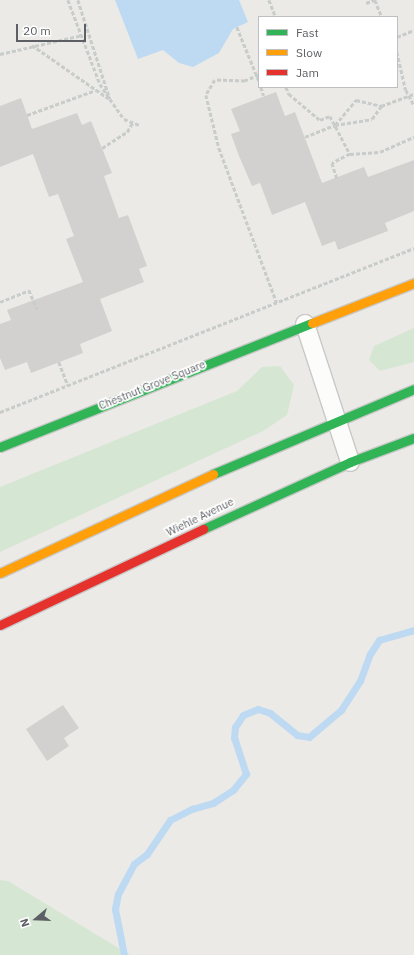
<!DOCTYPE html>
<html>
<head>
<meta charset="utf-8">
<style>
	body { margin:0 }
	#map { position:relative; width:414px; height:955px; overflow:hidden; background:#ebeae6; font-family:"IBM Plex Sans",sans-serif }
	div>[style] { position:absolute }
	.green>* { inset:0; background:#d5e6d3 }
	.water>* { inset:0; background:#bedaf2 }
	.stream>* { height:7px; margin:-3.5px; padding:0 3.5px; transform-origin:3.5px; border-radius:3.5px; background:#bedaf2 }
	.building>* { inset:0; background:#d2d1cf }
	.path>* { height:2.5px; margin-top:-1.25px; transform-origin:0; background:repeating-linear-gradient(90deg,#c8ccca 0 4px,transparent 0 6px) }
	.roads { filter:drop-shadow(1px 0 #c8c8c8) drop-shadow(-1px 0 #c8c8c8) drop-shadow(0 1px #c8c8c8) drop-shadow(0 -1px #c8c8c8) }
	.street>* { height:18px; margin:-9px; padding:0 9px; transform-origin:9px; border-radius:9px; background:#fcfcfb }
	.fast>* { height:9px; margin:-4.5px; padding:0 4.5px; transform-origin:4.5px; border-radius:4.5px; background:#30b455 }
	.slow>* { height:9px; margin:-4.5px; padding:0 4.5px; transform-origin:4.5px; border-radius:4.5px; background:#ff9f0a }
	.jam>* { height:9px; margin:-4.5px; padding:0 4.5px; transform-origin:4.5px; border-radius:4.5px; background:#e5322d }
	span { translate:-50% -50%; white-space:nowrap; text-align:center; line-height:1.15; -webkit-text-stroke:3.5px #fff; paint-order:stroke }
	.street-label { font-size:11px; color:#5c5f63 }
	.legend { position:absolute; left:258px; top:16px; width:140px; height:72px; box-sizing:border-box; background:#fff; border:1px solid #bebfc1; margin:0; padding:5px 7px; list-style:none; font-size:12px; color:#5c5f63 }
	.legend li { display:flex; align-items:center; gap:8px; height:20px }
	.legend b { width:20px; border:1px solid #bebfc1 }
	.north { position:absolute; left:16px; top:899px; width:40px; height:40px; -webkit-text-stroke:3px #fff; paint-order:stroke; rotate:251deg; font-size:11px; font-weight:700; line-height:16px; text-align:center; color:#5c5f63 }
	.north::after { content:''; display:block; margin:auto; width:14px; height:18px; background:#5c5f63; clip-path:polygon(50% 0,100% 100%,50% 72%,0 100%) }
	.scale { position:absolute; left:16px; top:24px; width:70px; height:18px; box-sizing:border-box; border:2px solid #5c5f63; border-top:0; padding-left:5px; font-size:12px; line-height:14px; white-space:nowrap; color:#5c5f63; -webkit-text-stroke:3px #fff; paint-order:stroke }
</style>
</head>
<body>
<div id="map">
	<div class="green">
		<div style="clip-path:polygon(414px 328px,414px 362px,380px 371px,369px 360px,374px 346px)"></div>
		<div style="clip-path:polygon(280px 366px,294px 385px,287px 415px,263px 431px,0 552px,0 487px,237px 391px,262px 367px)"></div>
		<div style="clip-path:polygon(0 880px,8px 881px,130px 955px,0 955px)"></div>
	</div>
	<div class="water">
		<div style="clip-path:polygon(115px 0,239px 0,248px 22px,233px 29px,219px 53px,193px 67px,179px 63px,163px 50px,138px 59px)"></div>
	</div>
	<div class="stream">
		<div style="left:124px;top:955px;width:47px;rotate:-101.1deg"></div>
		<div style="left:115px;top:909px;width:15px;rotate:-79deg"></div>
		<div style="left:118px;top:894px;width:34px;rotate:-62deg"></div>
		<div style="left:134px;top:864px;width:16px;rotate:-38deg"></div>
		<div style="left:147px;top:854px;width:41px;rotate:-55.9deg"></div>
		<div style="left:170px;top:820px;width:25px;rotate:-27deg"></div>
		<div style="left:192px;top:809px;width:22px;rotate:-16deg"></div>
		<div style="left:213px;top:803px;width:24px;rotate:-33deg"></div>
		<div style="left:233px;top:790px;width:21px;rotate:-51deg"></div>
		<div style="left:246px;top:774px;width:38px;rotate:-108deg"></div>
		<div style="left:234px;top:738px;width:11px;rotate:-85deg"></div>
		<div style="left:235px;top:727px;width:14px;rotate:-56deg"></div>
		<div style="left:243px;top:715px;width:16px;rotate:-22deg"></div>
		<div style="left:258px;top:709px;width:13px;rotate:18deg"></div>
		<div style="left:270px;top:713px;width:35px;rotate:39deg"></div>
		<div style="left:297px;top:735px;width:12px;rotate:9deg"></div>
		<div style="left:309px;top:737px;width:42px;rotate:-40.2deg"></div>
		<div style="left:341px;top:710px;width:35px;rotate:-57deg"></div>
		<div style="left:360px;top:681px;width:29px;rotate:-70deg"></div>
		<div style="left:370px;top:654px;width:17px;rotate:-57deg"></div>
		<div style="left:379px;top:640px;width:36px;rotate:-16deg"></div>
	</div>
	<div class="building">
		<div style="clip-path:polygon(276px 92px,285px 116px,295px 112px,322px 183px,364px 167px,368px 177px,414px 160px,414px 211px,385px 223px,388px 231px,338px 250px,335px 241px,322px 246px,305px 202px,272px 215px,260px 183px,252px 186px,239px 156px,231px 134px,240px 131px,231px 109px)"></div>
		<div style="clip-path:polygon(21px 98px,32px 129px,77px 113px,82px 125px,91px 121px,112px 173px,104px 176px,119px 218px,128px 215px,147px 266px,139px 269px,144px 282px,100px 299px,112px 331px,80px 344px,83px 353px,31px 373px,27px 362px,5px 370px,0 358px,0 324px,11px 320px,7px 310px,83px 282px,66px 239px,74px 236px,58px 194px,49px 197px,33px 154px,0 167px,0 106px)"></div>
		<div style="clip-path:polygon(63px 705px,79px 728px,64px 738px,69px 746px,47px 761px,26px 729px)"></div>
	</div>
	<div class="path">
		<div style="left:68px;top:0;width:90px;rotate:69.1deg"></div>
		<div style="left:100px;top:84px;width:18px;rotate:56deg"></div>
		<div style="left:78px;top:0;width:104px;rotate:72.1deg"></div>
		<div style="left:110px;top:99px;width:24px;rotate:55deg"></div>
		<div style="left:124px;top:119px;width:17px;rotate:21deg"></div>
		<div style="left:269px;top:0;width:18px;rotate:68deg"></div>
		<div style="left:375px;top:0;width:18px;rotate:68deg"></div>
		<div style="left:366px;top:3px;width:9px;rotate:-21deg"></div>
		<div style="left:237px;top:27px;width:58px;rotate:67.8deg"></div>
		<div style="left:397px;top:37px;width:18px;rotate:-22deg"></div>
		<div style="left:32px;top:45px;width:93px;rotate:34.9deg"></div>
		<div style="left:397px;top:52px;width:39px;rotate:77deg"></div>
		<div style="left:406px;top:90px;width:17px;rotate:62deg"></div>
		<div style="left:0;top:54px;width:84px;rotate:-13deg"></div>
		<div style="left:259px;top:75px;width:15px;rotate:157deg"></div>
		<div style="left:245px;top:81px;width:30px;rotate:-178deg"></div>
		<div style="left:215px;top:80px;width:17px;rotate:121deg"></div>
		<div style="left:206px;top:95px;width:55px;rotate:76.2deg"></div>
		<div style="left:219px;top:148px;width:165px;rotate:69.5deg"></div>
		<div style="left:261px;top:87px;width:9px;rotate:72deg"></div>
		<div style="left:286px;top:87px;width:8px;rotate:67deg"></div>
		<div style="left:289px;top:94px;width:40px;rotate:40deg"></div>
		<div style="left:320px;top:120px;width:11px;rotate:-22deg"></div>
		<div style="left:330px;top:116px;width:43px;rotate:62.2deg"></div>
		<div style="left:350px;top:154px;width:20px;rotate:153deg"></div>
		<div style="left:332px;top:163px;width:16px;rotate:72deg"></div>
		<div style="left:27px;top:115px;width:73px;rotate:-19.9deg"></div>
		<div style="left:335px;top:125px;width:33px;rotate:-50deg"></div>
		<div style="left:356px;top:100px;width:26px;rotate:13deg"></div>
		<div style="left:305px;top:137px;width:32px;rotate:-22deg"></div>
		<div style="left:335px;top:125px;width:37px;rotate:-9deg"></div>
		<div style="left:372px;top:119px;width:16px;rotate:-55deg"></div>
		<div style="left:381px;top:106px;width:35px;rotate:-20deg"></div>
		<div style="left:102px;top:148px;width:30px;rotate:-33deg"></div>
		<div style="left:127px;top:132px;width:12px;rotate:-59deg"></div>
		<div style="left:350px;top:154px;width:30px;rotate:-4deg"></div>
		<div style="left:380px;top:152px;width:37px;rotate:-24deg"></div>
		<div style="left:0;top:302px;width:31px;rotate:-22deg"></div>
		<div style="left:29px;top:290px;width:21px;rotate:67deg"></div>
		<div style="left:59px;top:362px;width:25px;rotate:69deg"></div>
		<div style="left:0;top:412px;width:445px;rotate:-21.6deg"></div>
	</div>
	<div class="roads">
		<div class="street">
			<div style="left:305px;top:324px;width:145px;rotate:71.9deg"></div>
		</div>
		<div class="fast">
			<div style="left:0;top:447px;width:336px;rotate:-21.7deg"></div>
			<div style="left:213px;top:474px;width:218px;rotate:-22.9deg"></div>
			<div style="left:203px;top:529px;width:162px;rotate:-24.5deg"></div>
			<div style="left:350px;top:462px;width:68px;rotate:-20.6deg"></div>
		</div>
		<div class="slow">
			<div style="left:312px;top:323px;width:110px;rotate:-21.4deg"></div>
			<div style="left:0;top:573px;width:235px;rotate:-24.9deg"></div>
		</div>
		<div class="jam">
			<div style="left:0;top:625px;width:225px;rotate:-25.3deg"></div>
		</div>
	</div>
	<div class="street-label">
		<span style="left:152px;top:385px;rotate:-22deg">Chestnut Grove Square</span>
		<span style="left:200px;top:517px;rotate:-26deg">Wiehle Avenue</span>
	</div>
	<ul class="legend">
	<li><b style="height:5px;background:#30b455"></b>Fast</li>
	<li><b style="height:5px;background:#ff9f0a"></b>Slow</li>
	<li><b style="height:5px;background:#e5322d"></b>Jam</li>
	</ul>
	<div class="north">N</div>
	<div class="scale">20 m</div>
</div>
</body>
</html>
